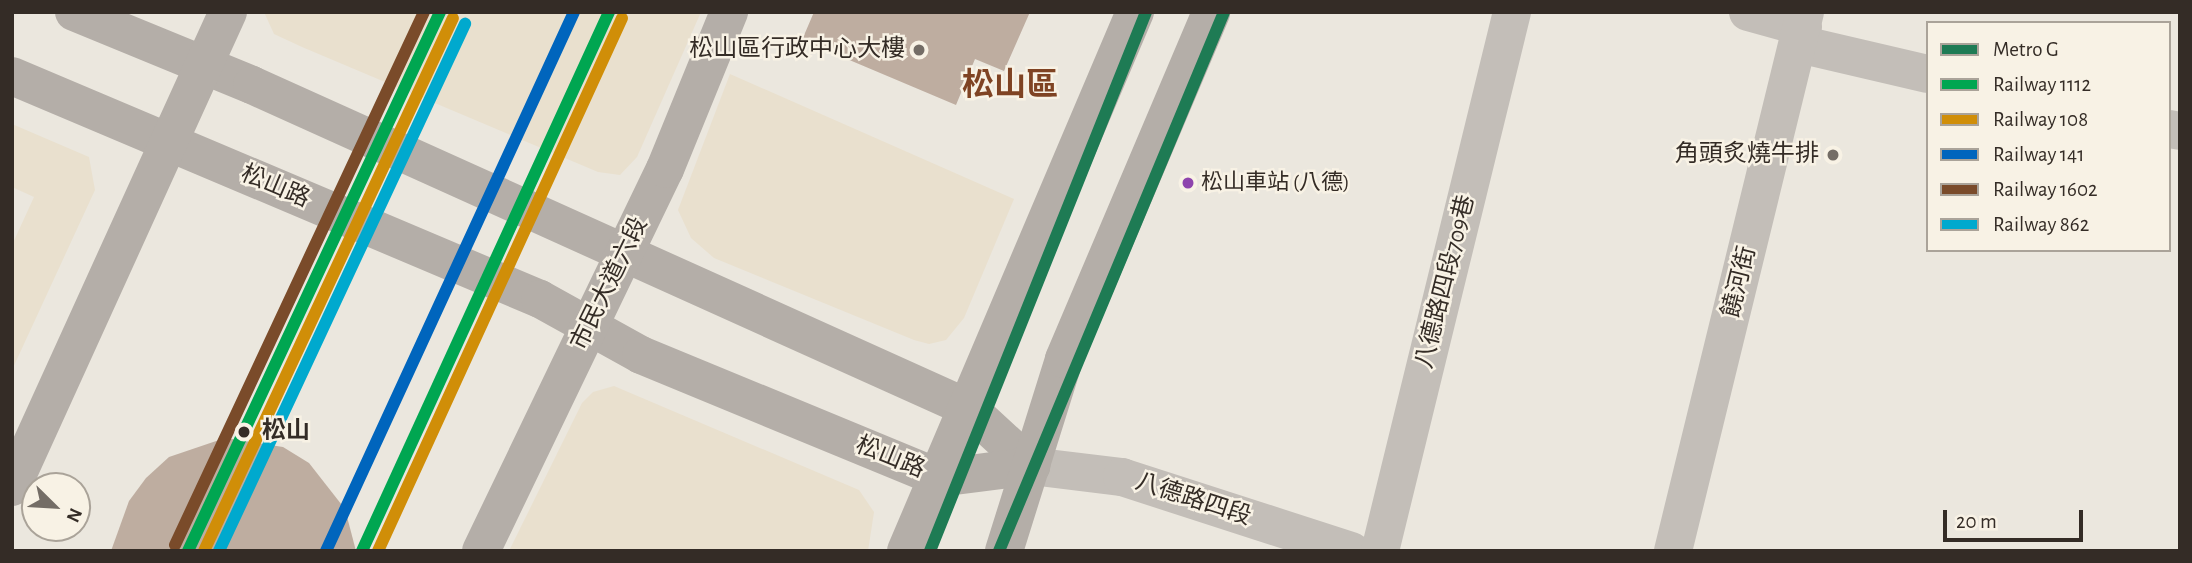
<!DOCTYPE html>
<html>
<head>
<meta charset="utf-8">
<style>
	body { margin:0 }
	#map { position:relative; width:2192px; height:563px; overflow:hidden; background:#ebe7de; font-family:"Alegreya Sans","Noto Sans TC",sans-serif }
	div>[style] { position:absolute }
	.plaza>* { inset:0; background:#e9e0ce }
	.building>* { inset:0; background:#beada0 }
	.street>* { height:38px; margin:-19px; padding:0 19px; transform-origin:19px; border-radius:19px; background:#c3beb8 }
	.secondary>* { height:38px; margin:-19px; padding:0 19px; transform-origin:19px; border-radius:19px; background:#b4aea8 }
	.rail-1>* { height:12px; margin:-6px; padding:0 6px; transform-origin:6px; border-radius:6px; background:#00a651 }
	.rail-2>* { height:12px; margin:-6px; padding:0 6px; transform-origin:6px; border-radius:6px; background:#d08e08 }
	.rail-3>* { height:12px; margin:-6px; padding:0 6px; transform-origin:6px; border-radius:6px; background:#0065bd }
	.rail-4>* { height:12px; margin:-6px; padding:0 6px; transform-origin:6px; border-radius:6px; background:#7a4b2a }
	.rail-5>* { height:12px; margin:-6px; padding:0 6px; transform-origin:6px; border-radius:6px; background:#00a9ce }
	.metro-1>* { height:12px; margin:-6px; padding:0 6px; transform-origin:6px; border-radius:6px; background:#1e7b54 }
	.dots>* { width:19px; height:19px; translate:-50% -50%; box-sizing:border-box; border:4px solid #f8f2e5; border-radius:50% }
	span { translate:-50% -50%; white-space:nowrap; text-align:center; line-height:1.15; -webkit-text-stroke:5px #f8f2e5; paint-order:stroke }
	.bus-label { font-size:22px; color:#342c26 }
	.left { translate:0 -50%; text-align:left }
	.poi-label { font-size:24px; color:#342c26 }
	.right { translate:-100% -50%; text-align:right }
	.street-label { font-size:24px; color:#342c26 }
	.stop-label { font-size:24px; color:#342c26; font-weight:700 }
	.district-label { font-size:32px; color:#7f4323; font-weight:700 }
	.frame { position:absolute; inset:0; border:14px solid #342c26; pointer-events:none }
	.legend { position:absolute; left:1926px; top:21px; width:245px; height:231px; box-sizing:border-box; background:#f8f2e5; border:2px solid #aaa399; margin:0; padding:9px 12px; list-style:none; font-size:21px; color:#342c26 }
	.legend li { display:flex; align-items:center; gap:14px; height:35px }
	.legend b { width:35px; border:2px solid #aaa399 }
	.north { position:absolute; left:21px; top:472px; width:70px; height:70px; box-sizing:border-box; background:#f8f2e5; border:2px solid #aaa399; border-radius:50%; rotate:114deg; font-size:19px; font-weight:700; line-height:28px; text-align:center; color:#342c26 }
	.north::after { content:''; display:block; margin:auto; width:24px; height:32px; background:#746d66; clip-path:polygon(50% 0,100% 100%,50% 72%,0 100%) }
	.scale { position:absolute; left:1943px; top:510px; width:140px; height:32px; box-sizing:border-box; border:4px solid #342c26; border-top:0; padding-left:9px; font-size:21px; line-height:24px; white-space:nowrap; color:#342c26; -webkit-text-stroke:5px #f8f2e5; paint-order:stroke }
</style>
</head>
<body>
<div id="map">
	<div class="plaza">
		<div style="clip-path:polygon(264px 12px,701px 12px,637px 157px,620px 175px,598px 172px,302px 47px,274px 34px)"></div>
		<div style="clip-path:polygon(730px 74px,1014px 199px,964px 318px,946px 340px,929px 344px,914px 340px,714px 258px,691px 238px,678px 210px)"></div>
		<div style="clip-path:polygon(12px 124px,89px 157px,95px 190px,12px 370px,12px 245px,34px 197px,12px 187px)"></div>
		<div style="clip-path:polygon(614px 386px,859px 490px,874px 512px,868px 551px,509px 551px,582px 403px,593px 392px)"></div>
	</div>
	<div class="building">
		<div style="clip-path:polygon(814px 12px,1030px 12px,1004px 71px,975px 59px,956px 105px,802px 40px)"></div>
		<div style="clip-path:polygon(225px 438px,283px 447px,309px 463px,345px 509px,356px 551px,111px 551px,129px 501px,146px 478px,169px 457px)"></div>
	</div>
	<div class="street">
		<div style="left:1748px;top:12px;width:57px;rotate:15.3deg"></div>
		<div style="left:1799px;top:44px;width:132px;rotate:13.1deg"></div>
		<div style="left:2169px;top:129px;width:11px;rotate:10deg"></div>
		<div style="left:1031px;top:466px;width:92px;rotate:6.9deg"></div>
		<div style="left:1122px;top:477px;width:241px;rotate:17.9deg"></div>
		<div style="left:1380px;top:551px;width:555px;rotate:-76.24deg"></div>
		<div style="left:1673px;top:551px;width:555px;rotate:-76.24deg"></div>
	</div>
	<div class="secondary">
		<div style="left:74px;top:12px;width:192px;rotate:22.3deg"></div>
		<div style="left:252px;top:85px;width:785px;rotate:24.28deg"></div>
		<div style="left:968px;top:408px;width:86px;rotate:42.6deg"></div>
		<div style="left:12px;top:76px;width:573px;rotate:22.9deg"></div>
		<div style="left:540px;top:299px;width:115px;rotate:29deg"></div>
		<div style="left:641px;top:355px;width:322px;rotate:22.4deg"></div>
		<div style="left:939px;top:478px;width:93px;rotate:-7.4deg"></div>
		<div style="left:12px;top:487px;width:522px;rotate:-65.55deg"></div>
		<div style="left:481px;top:551px;width:424px;rotate:-64.3deg"></div>
		<div style="left:665px;top:169px;width:170px;rotate:-67.8deg"></div>
		<div style="left:906px;top:551px;width:586px;rotate:-66.98deg"></div>
		<div style="left:1004px;top:551px;width:201px;rotate:-72.6deg"></div>
		<div style="left:1064px;top:359px;width:377px;rotate:-67deg"></div>
	</div>
	<div class="rail-1">
		<div style="left:188px;top:551px;width:595px;rotate:-64.94deg"></div>
		<div style="left:362px;top:551px;width:593px;rotate:-65.38deg"></div>
	</div>
	<div class="rail-2">
		<div style="left:204px;top:551px;width:588px;rotate:-64.96deg"></div>
		<div style="left:378px;top:551px;width:586px;rotate:-65.4deg"></div>
	</div>
	<div class="rail-3">
		<div style="left:326px;top:551px;width:593px;rotate:-65.29deg"></div>
	</div>
	<div class="rail-4">
		<div style="left:175px;top:545px;width:588px;rotate:-64.96deg"></div>
	</div>
	<div class="rail-5">
		<div style="left:219px;top:551px;width:582px;rotate:-64.98deg"></div>
	</div>
	<div class="metro-1">
		<div style="left:930px;top:551px;width:581px;rotate:-68.16deg"></div>
		<div style="left:999px;top:551px;width:584px;rotate:-67.34deg"></div>
	</div>
	<div class="dots">
		<div style="left:919px;top:50px;background:#746d66"></div>
		<div style="left:1833px;top:155px;background:#746d66"></div>
		<div style="left:1188px;top:183px;background:#8e44ad"></div>
		<div style="left:244px;top:432px;background:#342c26"></div>
	</div>
	<div class="bus-label">
		<span class="left" style="left:1201px;top:183px">松山車站 (八德)</span>
	</div>
	<div class="poi-label">
		<span class="right" style="left:905px;top:50px">松山區行政中心大樓</span>
		<span class="right" style="left:1819px;top:155px">角頭炙燒牛排</span>
	</div>
	<div class="street-label">
		<span style="left:275px;top:187px;rotate:23deg">松山路</span>
		<span style="left:1446px;top:282px;rotate:-76deg">八德路四段709巷</span>
		<span style="left:1740px;top:282px;rotate:-76deg">饒河街</span>
		<span style="left:610px;top:284px;rotate:-64deg">市民大道六段</span>
		<span style="left:890px;top:458px;rotate:22deg">松山路</span>
		<span style="left:1193px;top:500px;rotate:18deg">八德路四段</span>
	</div>
	<div class="stop-label">
		<span class="left" style="left:262px;top:432px">松山</span>
	</div>
	<div class="district-label">
		<span style="left:1010px;top:85px">松山區</span>
	</div>
	<div class="frame"></div>
	<ul class="legend">
	<li><b style="height:9px;background:#1e7b54"></b>Metro G</li>
	<li><b style="height:9px;background:#00a651"></b>Railway 1112</li>
	<li><b style="height:9px;background:#d08e08"></b>Railway 108</li>
	<li><b style="height:9px;background:#0065bd"></b>Railway 141</li>
	<li><b style="height:9px;background:#7a4b2a"></b>Railway 1602</li>
	<li><b style="height:9px;background:#00a9ce"></b>Railway 862</li>
	</ul>
	<div class="north">N</div>
	<div class="scale">20 m</div>
</div>
</body>
</html>
